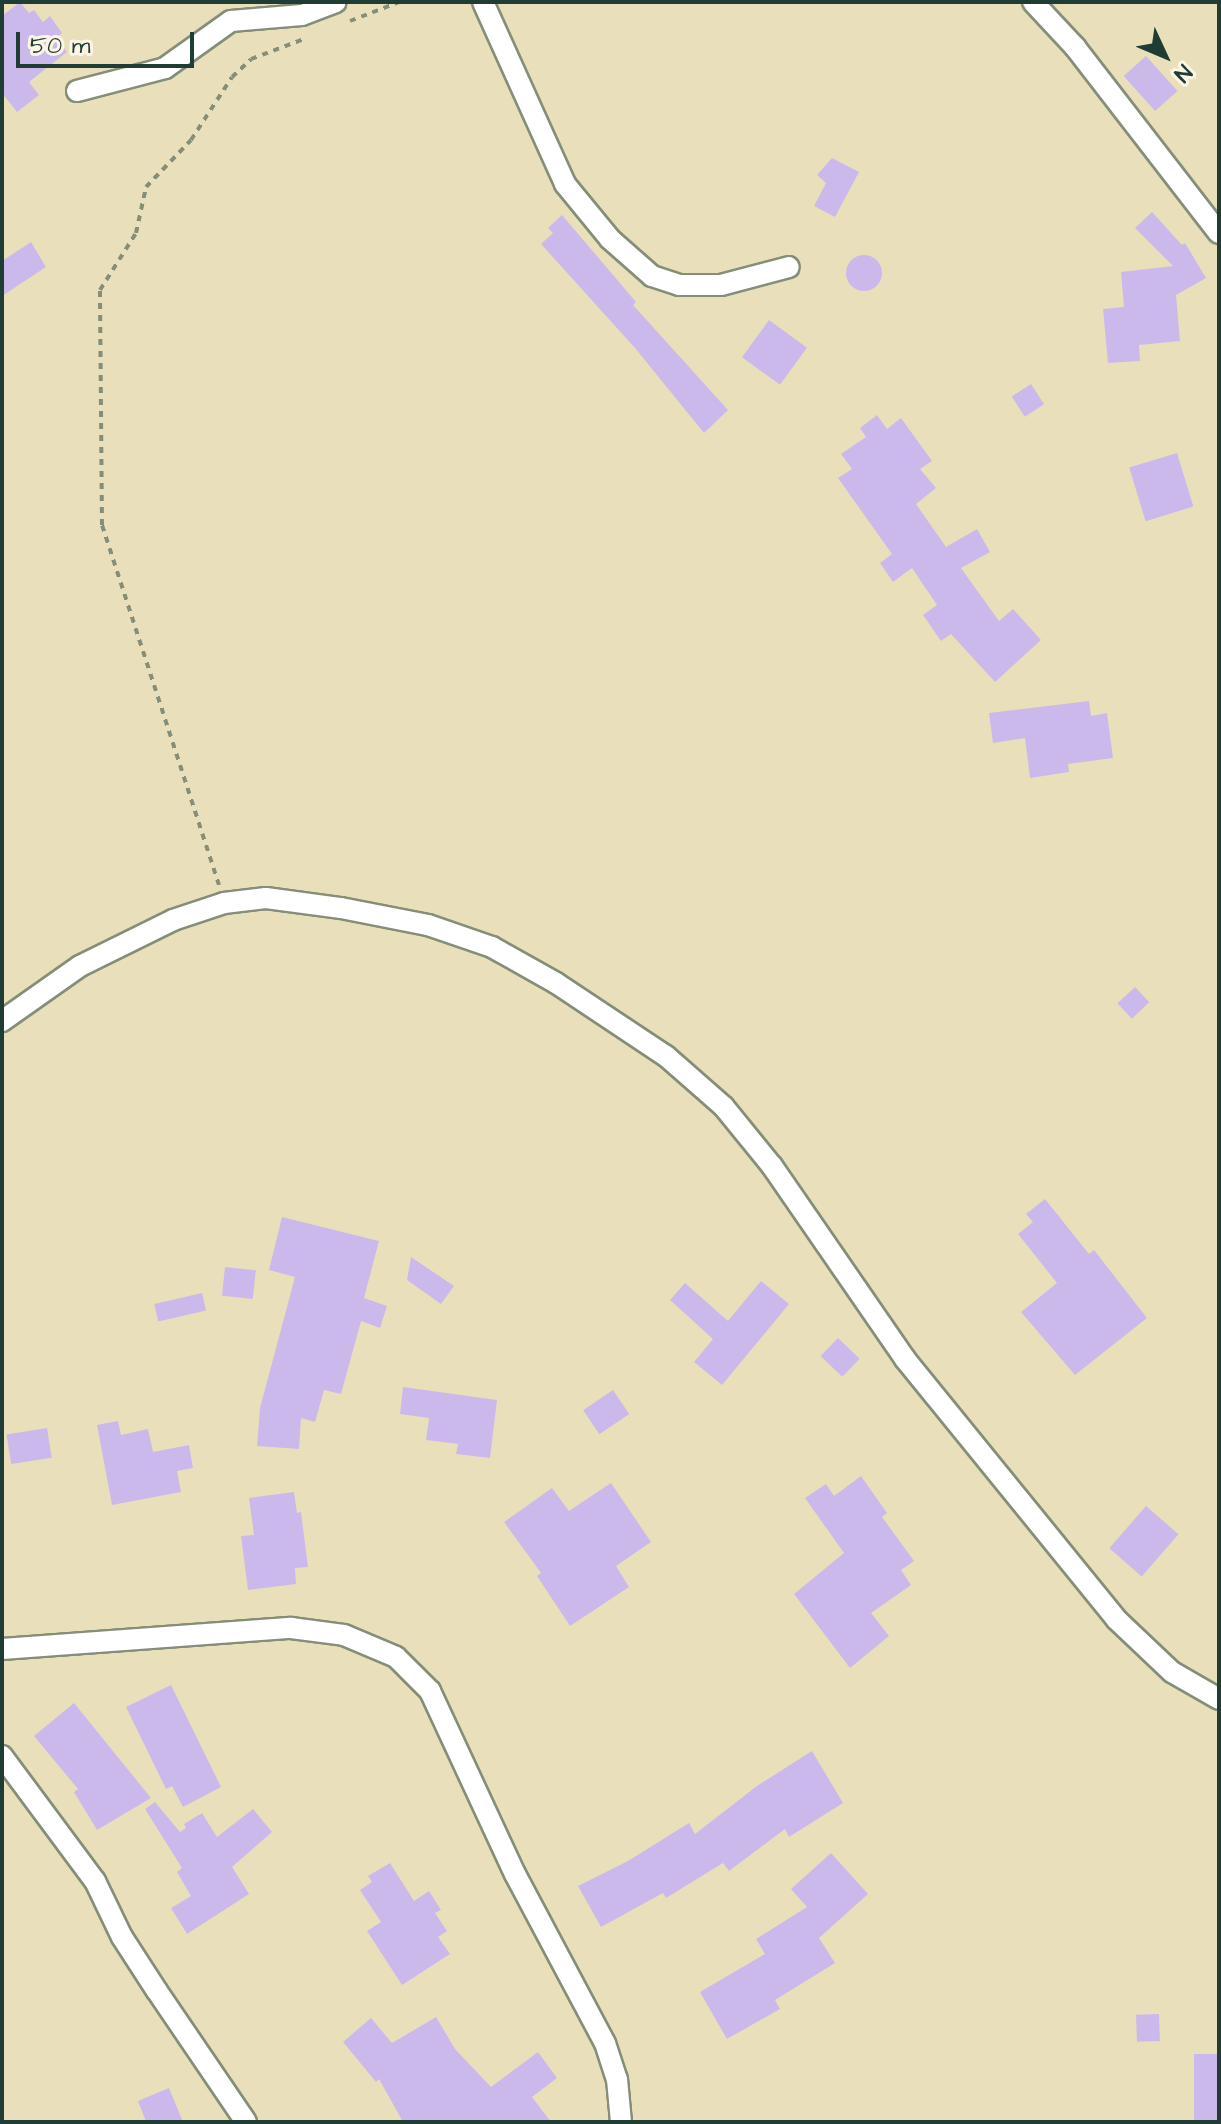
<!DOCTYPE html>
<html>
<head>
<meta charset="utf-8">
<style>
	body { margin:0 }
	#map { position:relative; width:1221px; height:2124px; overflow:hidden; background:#eadfbb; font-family:"Architects Daughter",sans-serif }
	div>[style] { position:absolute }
	.building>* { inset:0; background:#ccb9ec; transform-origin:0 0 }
	.round { border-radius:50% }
	.path>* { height:4px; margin-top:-2px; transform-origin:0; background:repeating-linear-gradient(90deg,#848e78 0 6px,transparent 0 12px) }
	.roads { filter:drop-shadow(2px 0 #848e78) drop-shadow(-2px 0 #848e78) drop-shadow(0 2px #848e78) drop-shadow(0 -2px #848e78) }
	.street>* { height:20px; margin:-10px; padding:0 10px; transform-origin:10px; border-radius:10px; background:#fff }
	span { translate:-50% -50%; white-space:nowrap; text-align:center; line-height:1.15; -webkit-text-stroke:6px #fcf5e5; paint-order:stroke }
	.frame { position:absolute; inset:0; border:4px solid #1f3d34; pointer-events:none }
	.north { position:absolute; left:1125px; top:16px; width:80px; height:80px; -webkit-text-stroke:6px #fcf5e5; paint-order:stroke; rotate:134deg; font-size:22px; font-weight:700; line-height:32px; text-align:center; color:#1f3d34 }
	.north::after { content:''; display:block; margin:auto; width:28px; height:36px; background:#1f3d34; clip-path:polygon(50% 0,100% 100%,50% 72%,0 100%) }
	.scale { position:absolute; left:16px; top:32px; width:178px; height:36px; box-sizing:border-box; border:4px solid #1f3d34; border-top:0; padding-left:10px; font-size:24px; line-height:28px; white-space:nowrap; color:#1f3d34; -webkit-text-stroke:6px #fcf5e5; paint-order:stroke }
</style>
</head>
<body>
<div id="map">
	<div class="building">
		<div style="clip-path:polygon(20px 2px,29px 13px,34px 10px,43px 22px,50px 16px,62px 33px,56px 38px,67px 52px,29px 82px,39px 95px,17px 112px,2px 93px,2px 16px)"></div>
		<div style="left:1146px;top:56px;width:47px;height:30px;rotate:48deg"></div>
		<div style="clip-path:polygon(832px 158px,859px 172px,835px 217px,814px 206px,826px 183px,817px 175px)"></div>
		<div style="clip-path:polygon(1152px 212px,1182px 245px,1185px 243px,1206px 278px,1176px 295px,1180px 341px,1139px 345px,1140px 361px,1108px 363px,1103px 309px,1124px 307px,1121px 272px,1173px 266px,1135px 228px)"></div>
		<div style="clip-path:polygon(562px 215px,636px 302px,633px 305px,728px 410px,704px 433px,635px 348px,541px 244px,553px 233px,548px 228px)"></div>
		<div style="clip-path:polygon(31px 242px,46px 267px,2px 296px,2px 261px)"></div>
		<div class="round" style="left:846px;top:255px;width:36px;height:36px"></div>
		<div style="left:769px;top:320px;width:47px;height:46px;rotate:36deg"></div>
		<div style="left:1031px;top:384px;width:24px;height:23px;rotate:57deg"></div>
		<div style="clip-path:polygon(877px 415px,887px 429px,901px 418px,932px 461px,920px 469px,936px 488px,916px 504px,946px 547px,977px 529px,990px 552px,961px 568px,999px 621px,1013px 609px,1041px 640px,995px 682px,951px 634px,941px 641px,923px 615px,937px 605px,912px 568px,893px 582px,880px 563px,892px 554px,838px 478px,852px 469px,841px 454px,866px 437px,860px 428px)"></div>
		<div style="left:1177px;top:453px;width:56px;height:50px;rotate:73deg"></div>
		<div style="clip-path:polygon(1089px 701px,1091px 716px,1107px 713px,1113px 758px,1068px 764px,1069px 772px,1030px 778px,1025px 738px,993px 743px,989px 713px)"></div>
		<div style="left:1135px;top:987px;width:21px;height:24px;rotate:47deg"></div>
		<div style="clip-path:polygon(1045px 1199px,1089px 1254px,1094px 1250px,1147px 1318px,1075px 1375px,1021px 1312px,1057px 1283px,1018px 1234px,1033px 1222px,1026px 1214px)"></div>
		<div style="clip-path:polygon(282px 1217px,379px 1241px,364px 1298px,387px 1306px,380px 1328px,361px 1321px,341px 1394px,324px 1390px,315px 1422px,301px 1418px,299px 1449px,257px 1446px,260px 1408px,295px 1277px,269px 1270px)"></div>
		<div style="clip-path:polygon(411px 1257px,454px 1286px,441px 1304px,407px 1280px)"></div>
		<div style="left:225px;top:1267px;width:31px;height:29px;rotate:6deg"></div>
		<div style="clip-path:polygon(761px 1281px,789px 1304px,722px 1385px,694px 1362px,713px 1339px,670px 1300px,685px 1283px,728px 1321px)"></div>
		<div style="left:202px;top:1293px;width:18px;height:49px;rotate:77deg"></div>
		<div style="left:838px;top:1338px;width:30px;height:25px;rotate:44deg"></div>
		<div style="clip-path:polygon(403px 1387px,497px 1400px,490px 1458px,456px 1454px,458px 1444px,426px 1440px,429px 1418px,400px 1414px)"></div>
		<div style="left:613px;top:1390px;width:29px;height:36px;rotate:56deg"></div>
		<div style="clip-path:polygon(118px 1421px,121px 1435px,148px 1429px,153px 1452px,189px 1445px,193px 1468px,177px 1471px,181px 1492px,112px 1505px,97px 1425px)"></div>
		<div style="left:47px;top:1428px;width:30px;height:41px;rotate:81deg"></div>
		<div style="clip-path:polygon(861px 1476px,887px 1513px,882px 1517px,914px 1561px,901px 1570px,911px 1585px,871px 1613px,889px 1636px,850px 1668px,794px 1594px,844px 1553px,805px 1498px,826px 1484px,834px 1496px)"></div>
		<div style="clip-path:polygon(611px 1483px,651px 1542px,616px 1566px,629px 1587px,570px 1626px,537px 1576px,541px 1573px,504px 1522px,552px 1488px,569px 1511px)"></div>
		<div style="clip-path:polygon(294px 1492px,297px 1513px,301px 1512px,308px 1567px,295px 1568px,296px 1584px,248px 1590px,241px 1536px,254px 1535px,249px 1498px)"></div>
		<div style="left:1146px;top:1506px;width:43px;height:56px;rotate:41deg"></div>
		<div style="clip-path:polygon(171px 1685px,221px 1787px,183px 1807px,172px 1786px,166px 1789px,126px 1707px)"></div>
		<div style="clip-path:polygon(74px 1703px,151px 1798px,97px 1830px,74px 1792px,78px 1789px,34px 1736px)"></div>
		<div style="clip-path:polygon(812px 1751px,843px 1803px,789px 1837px,785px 1829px,729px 1871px,723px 1863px,666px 1898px,663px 1893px,601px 1927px,578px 1886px,628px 1861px,689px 1823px,695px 1834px,757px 1786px)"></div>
		<div style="clip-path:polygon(155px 1802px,180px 1832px,186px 1828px,184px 1824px,202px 1813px,217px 1837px,253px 1809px,272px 1832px,232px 1867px,249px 1894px,187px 1934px,171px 1908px,191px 1896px,177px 1872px,182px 1868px,145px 1809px)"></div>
		<div style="clip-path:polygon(831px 1853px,868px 1894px,819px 1938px,835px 1963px,775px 2000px,780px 2009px,727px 2039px,700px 1992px,765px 1954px,756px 1939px,807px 1907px,791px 1889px)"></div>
		<div style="clip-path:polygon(390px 1863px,414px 1901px,429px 1891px,441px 1910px,435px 1913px,447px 1931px,438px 1937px,450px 1954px,402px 1985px,367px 1931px,381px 1922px,360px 1890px,372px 1882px,368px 1876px)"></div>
		<div style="left:1159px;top:2014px;width:27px;height:23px;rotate:88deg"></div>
		<div style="clip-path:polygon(436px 2017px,455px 2049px,491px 2087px,538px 2052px,557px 2078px,532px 2097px,551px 2122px,403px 2122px,379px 2079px,376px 2082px,343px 2042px,371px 2018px,392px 2043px)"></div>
		<div style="left:1219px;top:2054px;width:68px;height:25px;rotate:90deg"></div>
		<div style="clip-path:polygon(169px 2088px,183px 2122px,146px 2122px,138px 2101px)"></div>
	</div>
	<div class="path">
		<div style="left:350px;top:21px;width:53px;rotate:-21.2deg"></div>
		<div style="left:219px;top:885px;width:379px;rotate:-108deg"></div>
		<div style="left:102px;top:525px;width:235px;rotate:-90.5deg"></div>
		<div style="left:100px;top:290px;width:67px;rotate:-57.7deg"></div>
		<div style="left:136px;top:233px;width:47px;rotate:-77.7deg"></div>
		<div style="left:146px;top:187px;width:65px;rotate:-46.2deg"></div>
		<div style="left:191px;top:140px;width:75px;rotate:-56.9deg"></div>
		<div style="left:232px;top:77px;width:26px;rotate:-43deg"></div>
		<div style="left:251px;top:59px;width:57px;rotate:-20.7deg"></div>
	</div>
	<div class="roads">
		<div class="street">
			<div style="left:483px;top:2px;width:200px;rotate:65.7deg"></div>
			<div style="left:565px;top:184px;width:71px;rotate:50.7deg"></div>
			<div style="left:610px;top:239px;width:56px;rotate:41.4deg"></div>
			<div style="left:652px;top:276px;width:28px;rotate:18deg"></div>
			<div style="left:679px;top:285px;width:42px"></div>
			<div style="left:721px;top:285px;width:70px;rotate:-14.8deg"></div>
			<div style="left:1033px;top:2px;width:62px;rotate:47deg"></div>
			<div style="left:1075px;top:47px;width:235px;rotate:52.3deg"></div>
			<div style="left:77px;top:91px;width:91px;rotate:-14.6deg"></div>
			<div style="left:165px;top:68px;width:81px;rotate:-35.5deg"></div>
			<div style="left:231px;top:21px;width:71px;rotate:-4.8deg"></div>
			<div style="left:302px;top:15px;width:36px;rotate:-21deg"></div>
			<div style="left:2px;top:1021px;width:95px;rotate:-35.2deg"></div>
			<div style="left:80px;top:966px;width:104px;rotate:-26.3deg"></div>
			<div style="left:173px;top:920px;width:54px;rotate:-18.4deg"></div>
			<div style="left:224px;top:903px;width:42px;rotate:-6.8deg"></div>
			<div style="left:266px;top:898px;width:76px;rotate:7.6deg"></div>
			<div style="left:341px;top:908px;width:89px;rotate:11.1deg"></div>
			<div style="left:428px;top:925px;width:68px;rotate:19deg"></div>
			<div style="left:492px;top:947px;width:73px;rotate:29.4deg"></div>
			<div style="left:556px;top:983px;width:132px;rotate:33.6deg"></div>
			<div style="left:666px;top:1056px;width:77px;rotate:41.3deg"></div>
			<div style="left:724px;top:1107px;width:76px;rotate:50.9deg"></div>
			<div style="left:772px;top:1166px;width:234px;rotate:55.4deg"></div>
			<div style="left:905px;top:1359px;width:335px;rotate:50.9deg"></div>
			<div style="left:1116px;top:1619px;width:77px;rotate:43.4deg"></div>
			<div style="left:1172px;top:1672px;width:54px;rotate:29.9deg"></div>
			<div style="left:2px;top:1649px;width:290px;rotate:-4.2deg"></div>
			<div style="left:291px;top:1628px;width:53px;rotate:7.5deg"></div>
			<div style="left:344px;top:1635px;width:56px;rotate:22.9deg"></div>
			<div style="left:396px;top:1657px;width:48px;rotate:45deg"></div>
			<div style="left:430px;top:1691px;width:202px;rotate:65.1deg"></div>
			<div style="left:515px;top:1874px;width:191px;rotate:62deg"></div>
			<div style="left:605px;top:2043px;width:38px;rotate:72deg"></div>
			<div style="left:617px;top:2079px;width:43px;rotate:84.7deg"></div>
			<div style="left:2px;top:1756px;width:156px;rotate:53.4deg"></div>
			<div style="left:95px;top:1881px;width:62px;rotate:64.3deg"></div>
			<div style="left:122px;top:1937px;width:64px;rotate:57.1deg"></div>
			<div style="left:157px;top:1991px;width:158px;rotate:55.8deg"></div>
		</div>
	</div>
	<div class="frame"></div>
	<div class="north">N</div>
	<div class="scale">50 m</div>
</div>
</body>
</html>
